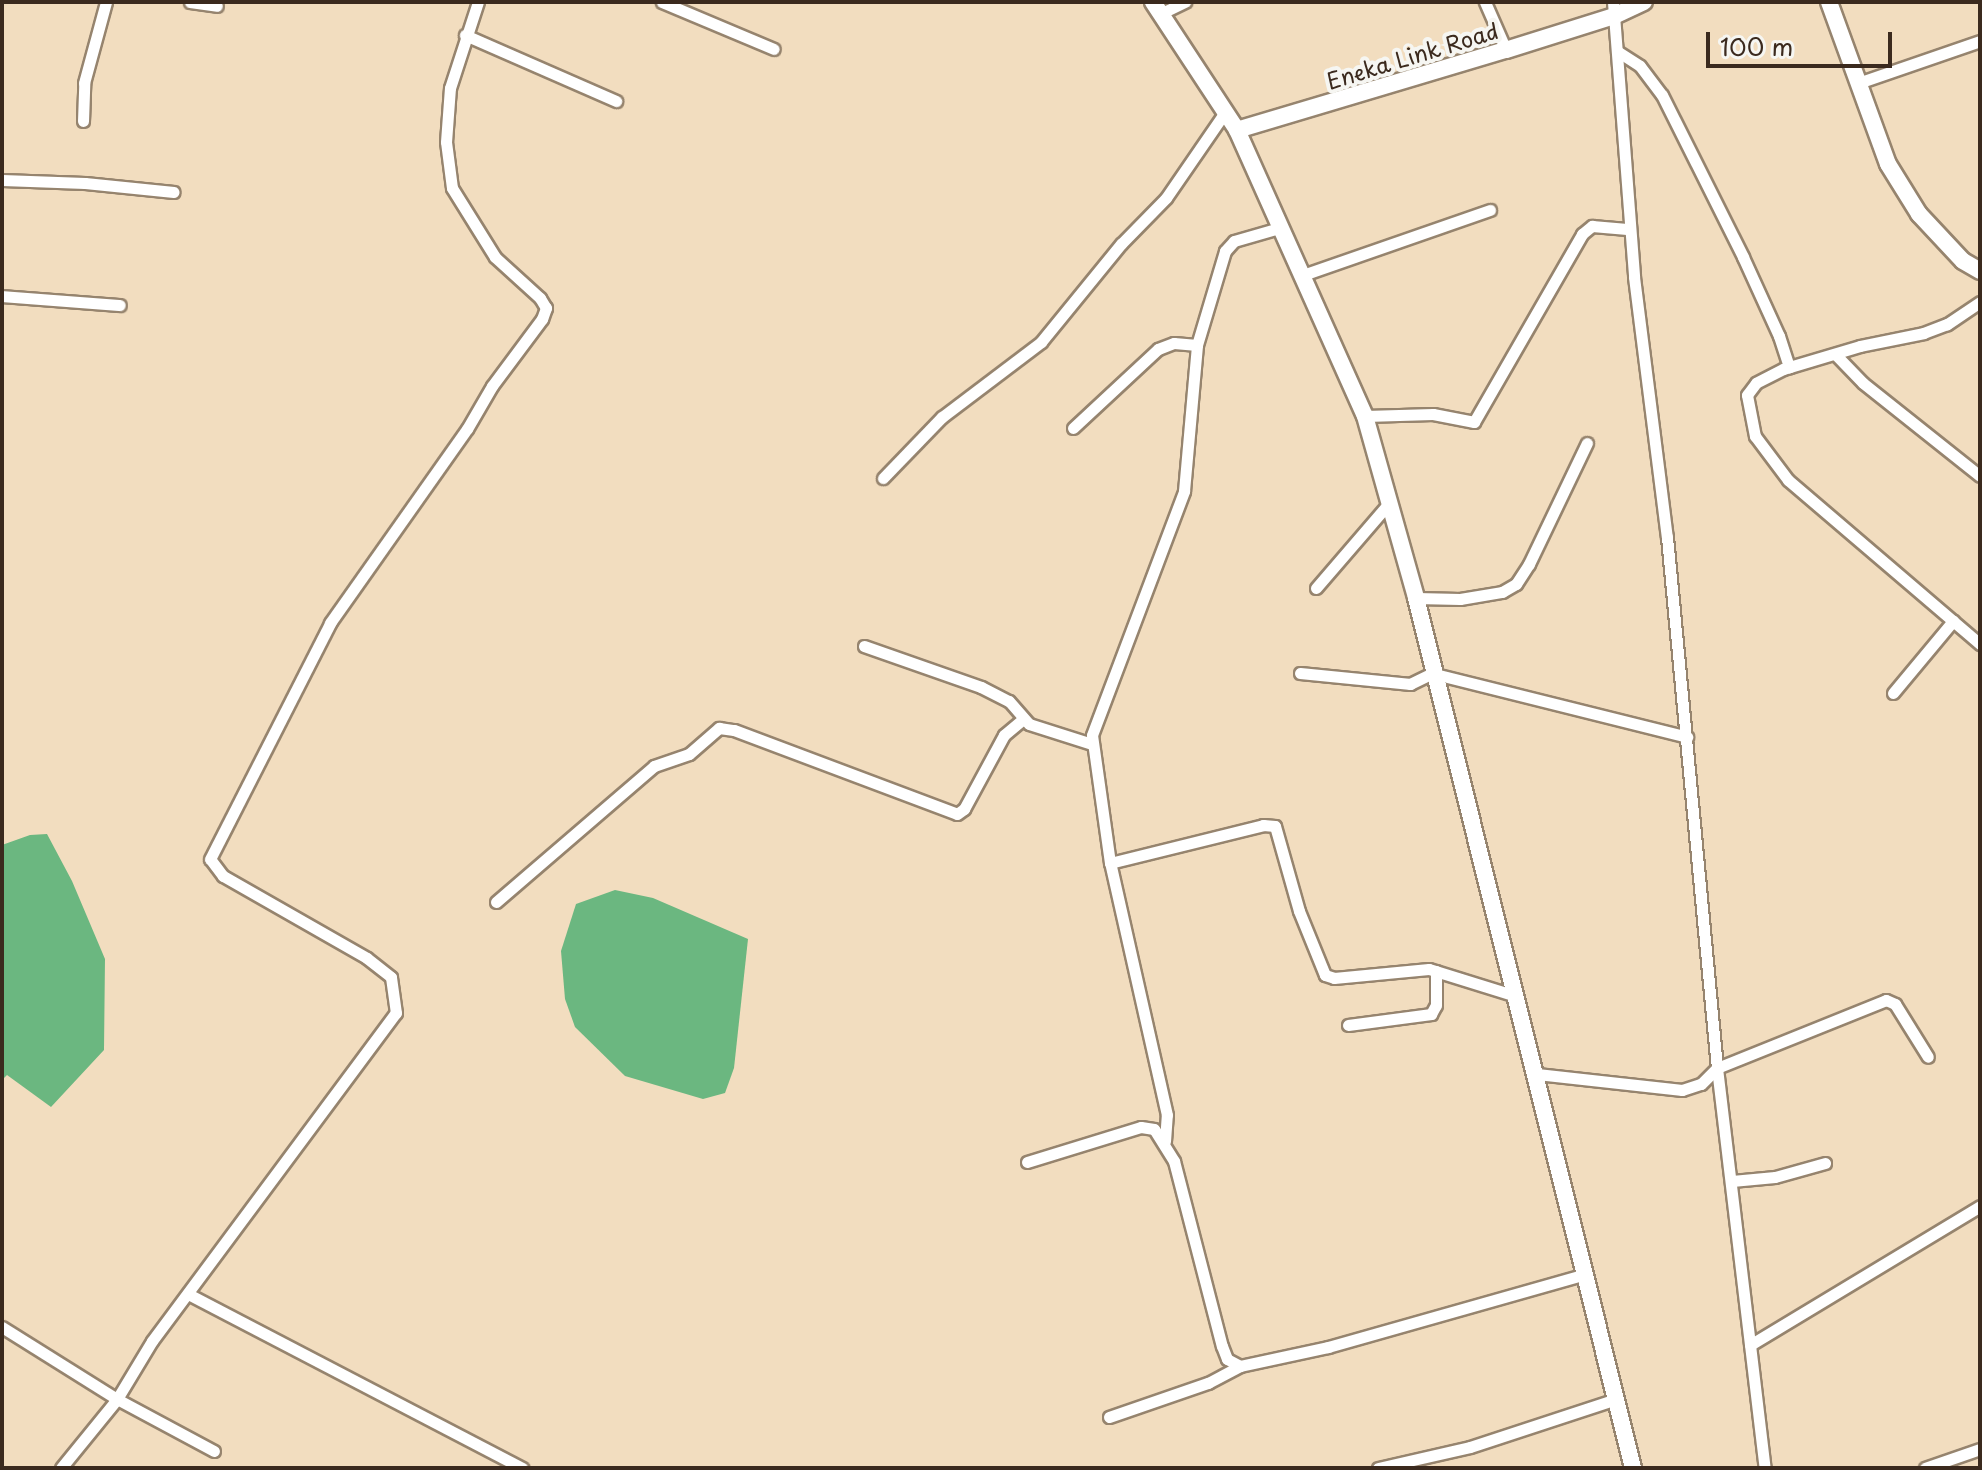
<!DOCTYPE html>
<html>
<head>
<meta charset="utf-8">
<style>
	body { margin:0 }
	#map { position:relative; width:1982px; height:1470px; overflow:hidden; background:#f2ddbf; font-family:"Playpen Sans",sans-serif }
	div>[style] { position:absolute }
	.forest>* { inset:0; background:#6bb780 }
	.roads { filter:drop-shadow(2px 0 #96846e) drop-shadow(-2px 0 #96846e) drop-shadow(0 2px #96846e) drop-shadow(0 -2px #96846e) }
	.street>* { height:11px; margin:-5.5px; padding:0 5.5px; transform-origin:5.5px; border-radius:5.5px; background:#fff }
	.secondary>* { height:16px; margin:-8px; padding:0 8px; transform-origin:8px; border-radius:8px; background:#fff }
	span { translate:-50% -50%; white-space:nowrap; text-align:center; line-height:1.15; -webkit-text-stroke:8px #f6f6f2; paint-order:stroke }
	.street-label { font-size:22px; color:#3b2a1e }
	.frame { position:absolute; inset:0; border:4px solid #3b2a1e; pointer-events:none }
	.scale { position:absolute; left:1706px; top:32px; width:186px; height:36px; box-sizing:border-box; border:4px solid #3b2a1e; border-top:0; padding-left:10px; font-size:24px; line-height:28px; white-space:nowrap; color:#3b2a1e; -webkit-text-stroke:6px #f6f6f2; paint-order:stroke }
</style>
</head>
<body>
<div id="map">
	<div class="forest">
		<div style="clip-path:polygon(47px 834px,72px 881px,105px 959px,104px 1050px,51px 1107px,7px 1075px,2px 1080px,2px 845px,30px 835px)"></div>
		<div style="clip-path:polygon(615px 890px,653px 898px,748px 939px,734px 1068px,725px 1093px,703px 1099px,625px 1076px,575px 1027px,565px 999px,561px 951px,576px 904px)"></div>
	</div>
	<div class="roads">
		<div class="street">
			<div style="left:190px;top:2px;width:27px;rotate:8deg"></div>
			<div style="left:662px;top:2px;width:121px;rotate:22.8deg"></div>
			<div style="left:1485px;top:2px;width:52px;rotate:66.4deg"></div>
			<div style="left:1613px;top:2px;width:276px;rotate:85.6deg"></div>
			<div style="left:1634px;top:277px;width:262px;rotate:82.8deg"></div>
			<div style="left:1667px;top:537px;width:533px;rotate:84.62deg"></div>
			<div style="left:1717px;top:1068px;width:403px;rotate:83.2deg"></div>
			<div style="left:1160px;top:14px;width:28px;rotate:-26deg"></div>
			<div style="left:465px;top:35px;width:165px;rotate:23.6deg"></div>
			<div style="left:1617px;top:51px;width:27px;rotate:33deg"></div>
			<div style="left:1640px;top:66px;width:36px;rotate:53deg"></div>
			<div style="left:1662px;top:95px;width:181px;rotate:63.4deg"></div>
			<div style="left:1743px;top:257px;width:87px;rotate:65.5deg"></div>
			<div style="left:1779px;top:336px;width:33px;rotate:72deg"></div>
			<div style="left:1861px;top:82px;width:126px;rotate:-19deg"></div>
			<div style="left:83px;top:121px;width:38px;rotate:-88deg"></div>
			<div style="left:84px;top:83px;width:84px;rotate:-74.8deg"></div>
			<div style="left:2px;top:180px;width:83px;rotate:2.1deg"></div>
			<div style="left:85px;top:183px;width:89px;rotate:5.8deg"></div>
			<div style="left:1303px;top:275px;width:198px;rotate:-19.2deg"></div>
			<div style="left:2px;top:296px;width:118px;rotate:4.4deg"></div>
			<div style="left:1980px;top:302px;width:40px;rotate:146deg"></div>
			<div style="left:1947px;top:324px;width:25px;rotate:159deg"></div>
			<div style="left:1924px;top:333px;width:65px;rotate:168.5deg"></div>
			<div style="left:1860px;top:346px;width:80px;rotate:163.4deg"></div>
			<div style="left:1783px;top:369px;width:30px;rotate:153deg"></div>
			<div style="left:1756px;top:383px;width:15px;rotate:127deg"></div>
			<div style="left:1747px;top:395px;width:42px;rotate:79deg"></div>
			<div style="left:1755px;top:436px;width:55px;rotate:53.1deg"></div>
			<div style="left:1788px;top:480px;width:253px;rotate:40.5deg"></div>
			<div style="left:1835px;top:354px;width:40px;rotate:46deg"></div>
			<div style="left:1863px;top:383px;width:149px;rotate:38.5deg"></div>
			<div style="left:1365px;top:416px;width:68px;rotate:-1.7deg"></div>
			<div style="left:1433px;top:414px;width:42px;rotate:11deg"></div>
			<div style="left:1474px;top:422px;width:217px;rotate:-60.1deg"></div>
			<div style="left:1582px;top:234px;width:13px;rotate:-39deg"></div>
			<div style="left:1592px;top:226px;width:38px;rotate:5deg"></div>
			<div style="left:1073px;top:428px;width:116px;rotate:-42.9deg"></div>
			<div style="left:1158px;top:349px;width:17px;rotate:-21deg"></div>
			<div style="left:1174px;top:343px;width:23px;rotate:5deg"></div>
			<div style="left:883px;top:478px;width:85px;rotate:-46deg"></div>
			<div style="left:942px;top:417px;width:124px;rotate:-37.1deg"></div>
			<div style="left:1041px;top:342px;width:127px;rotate:-50.8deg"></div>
			<div style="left:1121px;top:244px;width:64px;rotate:-45.6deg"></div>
			<div style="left:1166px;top:198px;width:104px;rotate:-55.5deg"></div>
			<div style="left:1316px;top:588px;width:112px;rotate:-49.3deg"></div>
			<div style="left:1416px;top:598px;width:44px;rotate:1.3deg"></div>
			<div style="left:1460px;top:599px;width:43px;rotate:-9.5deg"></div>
			<div style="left:1502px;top:592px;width:16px;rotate:-30deg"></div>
			<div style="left:1516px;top:584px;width:24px;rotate:-57deg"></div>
			<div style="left:1529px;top:564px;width:134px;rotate:-64.4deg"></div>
			<div style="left:864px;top:646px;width:124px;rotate:19.3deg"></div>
			<div style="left:981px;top:687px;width:31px;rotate:27deg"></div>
			<div style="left:1009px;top:701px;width:30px;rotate:49deg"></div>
			<div style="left:1029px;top:724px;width:66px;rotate:17.6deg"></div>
			<div style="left:1300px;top:673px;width:111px;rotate:5.7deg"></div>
			<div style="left:1410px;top:684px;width:28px;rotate:-26deg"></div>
			<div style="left:1435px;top:674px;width:260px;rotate:14deg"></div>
			<div style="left:1893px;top:693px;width:94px;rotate:-50.2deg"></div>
			<div style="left:1110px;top:863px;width:158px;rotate:-13.9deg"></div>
			<div style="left:1263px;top:825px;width:12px;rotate:5deg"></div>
			<div style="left:1275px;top:826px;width:88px;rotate:74.2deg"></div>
			<div style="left:1299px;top:911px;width:69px;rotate:67.9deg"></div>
			<div style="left:1325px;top:975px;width:9px;rotate:18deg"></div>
			<div style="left:1334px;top:978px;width:95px;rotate:-5.4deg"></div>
			<div style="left:1429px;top:969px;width:91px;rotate:17.2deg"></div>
			<div style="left:496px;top:902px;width:208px;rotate:-40.7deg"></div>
			<div style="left:654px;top:766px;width:37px;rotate:-19deg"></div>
			<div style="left:689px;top:754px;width:40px;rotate:-41deg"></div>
			<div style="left:719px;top:728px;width:15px;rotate:8deg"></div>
			<div style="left:734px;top:730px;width:238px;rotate:20.6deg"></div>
			<div style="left:957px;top:814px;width:9px;rotate:-36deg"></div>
			<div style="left:964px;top:809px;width:84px;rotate:-61.6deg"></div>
			<div style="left:1004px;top:735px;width:25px;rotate:-40deg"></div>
			<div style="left:1348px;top:1025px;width:84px;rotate:-7.5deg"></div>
			<div style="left:1431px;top:1014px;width:10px;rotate:-61deg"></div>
			<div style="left:1436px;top:1005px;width:34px;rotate:-90deg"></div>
			<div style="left:1537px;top:1074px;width:146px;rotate:6.3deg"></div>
			<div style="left:1682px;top:1090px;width:20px;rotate:-18deg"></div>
			<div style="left:1701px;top:1084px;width:23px;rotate:-45deg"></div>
			<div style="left:1717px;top:1068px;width:182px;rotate:-21.9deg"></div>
			<div style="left:1886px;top:1000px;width:10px;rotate:24deg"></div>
			<div style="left:1895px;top:1004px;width:62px;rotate:58.1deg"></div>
			<div style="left:1165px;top:1141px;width:26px;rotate:-86deg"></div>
			<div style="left:1167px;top:1115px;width:258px;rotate:-102.7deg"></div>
			<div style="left:1110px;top:863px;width:129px;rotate:-98deg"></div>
			<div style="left:1092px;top:735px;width:261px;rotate:-69.3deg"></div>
			<div style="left:1184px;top:491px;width:147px;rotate:-84.9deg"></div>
			<div style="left:1197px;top:345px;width:98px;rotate:-73.4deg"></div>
			<div style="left:1225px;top:251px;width:13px;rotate:-48deg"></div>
			<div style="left:1234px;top:241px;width:47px;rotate:-16.1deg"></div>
			<div style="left:1027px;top:1162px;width:119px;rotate:-17.1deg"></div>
			<div style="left:1141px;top:1127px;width:13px;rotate:9deg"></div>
			<div style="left:1154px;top:1129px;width:38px;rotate:58deg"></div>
			<div style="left:1174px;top:1161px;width:191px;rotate:75.5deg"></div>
			<div style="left:1222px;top:1346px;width:14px;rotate:69deg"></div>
			<div style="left:1227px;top:1359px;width:15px;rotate:28deg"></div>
			<div style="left:1240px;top:1366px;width:90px;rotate:-12.2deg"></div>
			<div style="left:1328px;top:1347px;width:268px;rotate:-15.8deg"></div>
			<div style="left:1732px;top:1181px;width:43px;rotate:-5.3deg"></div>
			<div style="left:1775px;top:1177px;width:52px;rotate:-15.6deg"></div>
			<div style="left:188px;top:1294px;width:377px;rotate:27.5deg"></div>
			<div style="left:2px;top:1327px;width:136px;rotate:32.1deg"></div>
			<div style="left:117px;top:1399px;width:110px;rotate:28.2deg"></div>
			<div style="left:1750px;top:1345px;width:269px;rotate:-31.1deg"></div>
			<div style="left:1109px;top:1417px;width:105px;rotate:-19deg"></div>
			<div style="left:1208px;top:1383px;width:36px;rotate:-28deg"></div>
			<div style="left:61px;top:1468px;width:89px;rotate:-50.9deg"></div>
			<div style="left:117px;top:1399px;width:68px;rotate:-58.9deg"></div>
			<div style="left:152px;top:1341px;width:409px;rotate:-53.4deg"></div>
			<div style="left:396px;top:1013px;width:36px;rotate:-98deg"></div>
			<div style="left:391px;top:977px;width:31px;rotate:-142deg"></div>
			<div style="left:367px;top:958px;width:166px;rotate:-150.3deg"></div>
			<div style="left:223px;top:876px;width:21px;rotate:-127deg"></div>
			<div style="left:210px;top:859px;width:265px;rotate:-63deg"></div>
			<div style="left:330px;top:623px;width:237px;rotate:-54.8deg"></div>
			<div style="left:467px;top:429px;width:50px;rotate:-59.8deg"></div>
			<div style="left:492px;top:386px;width:84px;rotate:-53.3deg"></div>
			<div style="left:542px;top:319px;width:12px;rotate:-70deg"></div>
			<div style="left:546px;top:308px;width:12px;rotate:-121deg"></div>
			<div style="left:540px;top:298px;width:61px;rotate:-137.7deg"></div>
			<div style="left:495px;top:257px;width:81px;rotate:-121.9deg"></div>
			<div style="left:452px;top:188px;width:46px;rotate:-97.4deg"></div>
			<div style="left:446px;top:142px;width:54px;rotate:-85.8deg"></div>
			<div style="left:450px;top:88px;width:90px;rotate:-72deg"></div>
			<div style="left:1378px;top:1468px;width:94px;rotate:-12.9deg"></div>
			<div style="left:1470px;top:1447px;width:154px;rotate:-18.2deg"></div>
			<div style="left:1925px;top:1468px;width:58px;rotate:-19.1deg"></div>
		</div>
		<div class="secondary">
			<div style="left:1153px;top:2px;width:153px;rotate:56.7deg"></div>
			<div style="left:1237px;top:130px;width:313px;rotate:65.9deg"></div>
			<div style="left:1365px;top:416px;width:189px;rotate:74.3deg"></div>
			<div style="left:1416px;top:598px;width:897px;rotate:75.99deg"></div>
			<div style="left:1829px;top:2px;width:172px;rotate:70deg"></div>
			<div style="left:1888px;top:164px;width:59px;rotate:58.2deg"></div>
			<div style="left:1919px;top:214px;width:64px;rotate:46.9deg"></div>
			<div style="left:1963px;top:261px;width:20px;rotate:30deg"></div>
			<div style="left:1237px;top:130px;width:281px;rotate:-16.6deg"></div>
			<div style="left:1506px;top:50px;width:113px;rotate:-17.5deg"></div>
			<div style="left:1614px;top:16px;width:33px;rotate:-25deg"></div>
		</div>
	</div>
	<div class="street-label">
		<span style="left:1412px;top:55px;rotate:-17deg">Eneka Link Road</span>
	</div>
	<div class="frame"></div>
	<div class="scale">100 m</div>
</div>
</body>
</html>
